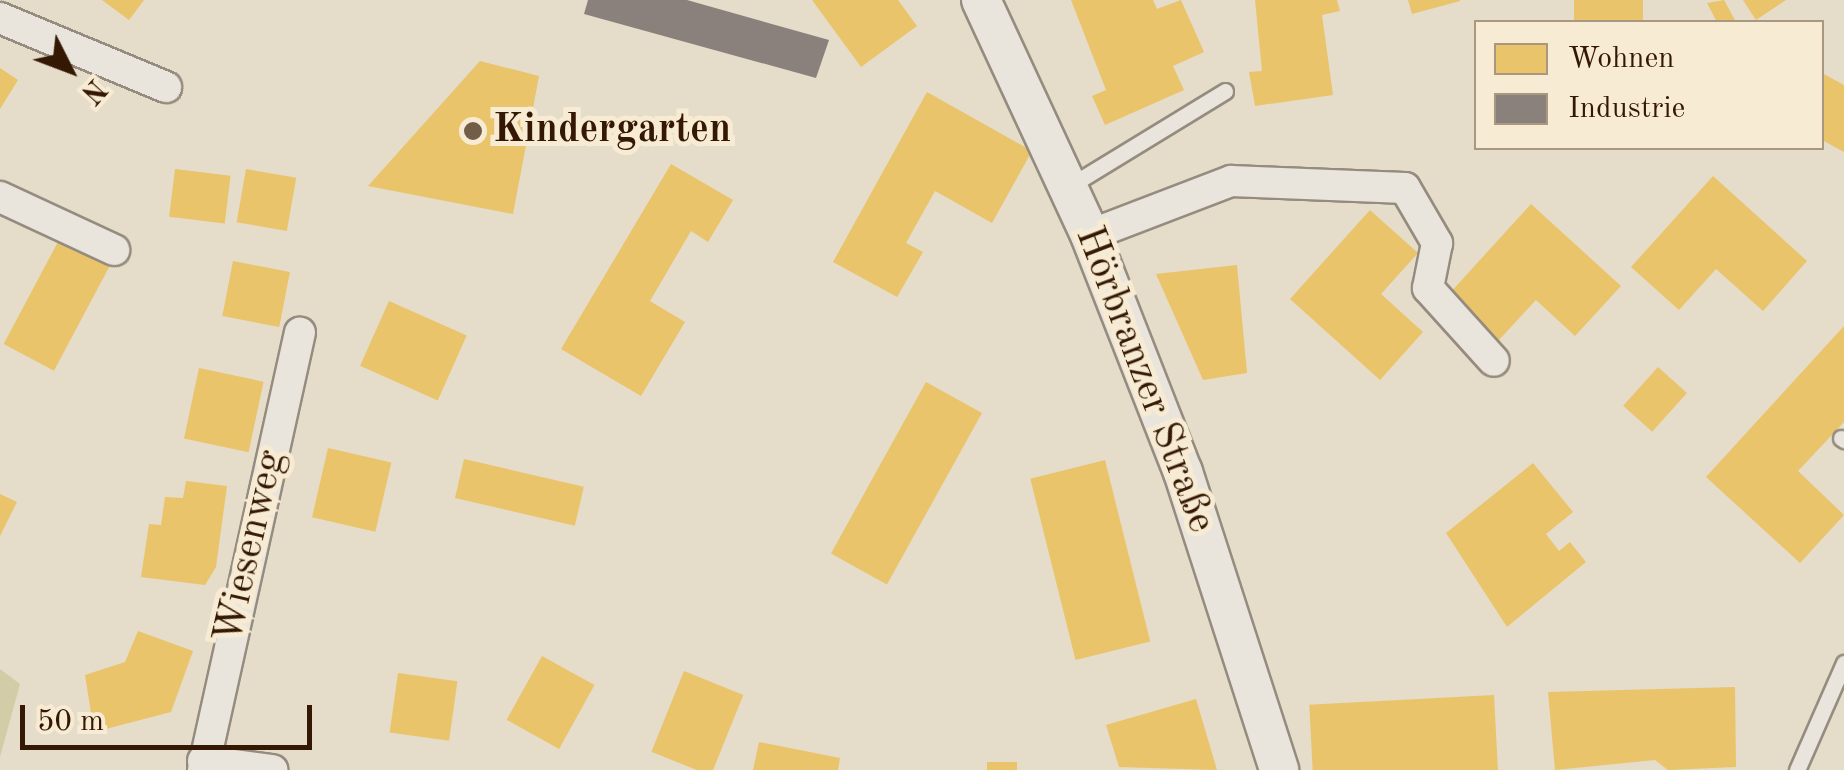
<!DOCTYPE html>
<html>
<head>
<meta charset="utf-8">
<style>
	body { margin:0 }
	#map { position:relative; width:1844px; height:770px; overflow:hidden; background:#e5dcc9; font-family:"Old Standard TT",serif }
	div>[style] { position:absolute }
	.green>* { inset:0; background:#d2cda7 }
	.homes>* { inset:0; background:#e9c46a; transform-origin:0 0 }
	.industry>* { inset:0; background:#8a817c }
	.roads { filter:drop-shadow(2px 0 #958c7f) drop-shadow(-2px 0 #958c7f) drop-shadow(0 2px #958c7f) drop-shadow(0 -2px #958c7f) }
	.service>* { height:15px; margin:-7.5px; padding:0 7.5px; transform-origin:7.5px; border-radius:7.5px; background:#eae5dc }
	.minor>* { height:30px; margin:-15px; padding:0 15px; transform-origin:15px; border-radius:15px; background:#eae5dc }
	.tertiary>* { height:38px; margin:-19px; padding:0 19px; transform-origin:19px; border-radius:19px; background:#eae5dc }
	.dots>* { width:28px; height:28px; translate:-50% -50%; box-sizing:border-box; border:5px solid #f7ebd3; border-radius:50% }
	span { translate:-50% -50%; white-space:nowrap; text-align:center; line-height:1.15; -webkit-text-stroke:10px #f7ebd3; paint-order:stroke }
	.poi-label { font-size:40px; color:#341804; font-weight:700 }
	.left { translate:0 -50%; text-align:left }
	.street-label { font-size:40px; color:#341804 }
	.legend { position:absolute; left:1474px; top:20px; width:350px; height:130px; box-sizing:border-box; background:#f7ebd3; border:2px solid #a99780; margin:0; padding:12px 18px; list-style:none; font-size:30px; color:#341804 }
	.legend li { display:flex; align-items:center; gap:20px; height:50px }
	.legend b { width:50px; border:2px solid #a99780 }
	.north { position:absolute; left:20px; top:20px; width:100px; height:100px; -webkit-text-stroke:8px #f7ebd3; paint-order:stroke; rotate:132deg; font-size:28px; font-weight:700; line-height:40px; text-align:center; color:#341804 }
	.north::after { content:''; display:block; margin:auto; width:35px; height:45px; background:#341804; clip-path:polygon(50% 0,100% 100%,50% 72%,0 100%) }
	.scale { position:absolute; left:20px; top:705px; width:292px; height:45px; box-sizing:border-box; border:5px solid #341804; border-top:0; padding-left:12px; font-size:30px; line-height:35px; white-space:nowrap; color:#341804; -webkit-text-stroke:8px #f7ebd3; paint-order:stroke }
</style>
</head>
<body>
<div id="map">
	<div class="green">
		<div style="clip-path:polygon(0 669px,20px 684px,0 757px)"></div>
	</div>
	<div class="homes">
		<div style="clip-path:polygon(102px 0,144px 0,129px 20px)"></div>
		<div style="clip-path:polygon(812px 0,898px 0,917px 26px,861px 67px)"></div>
		<div style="clip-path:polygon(1071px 0,1153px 0,1157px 9px,1181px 0,1204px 52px,1173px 66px,1184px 90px,1105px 125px,1092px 96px,1106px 90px)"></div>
		<div style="clip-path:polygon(1255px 0,1337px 0,1340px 11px,1322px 15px,1333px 95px,1255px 106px,1249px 72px,1262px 71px)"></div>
		<div style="clip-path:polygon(1408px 0,1460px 0,1460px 1px,1412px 14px)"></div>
		<div style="left:1574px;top:0;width:69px;height:22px"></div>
		<div style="clip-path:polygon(1724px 0,1736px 22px,1717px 22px,1707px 3px)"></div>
		<div style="clip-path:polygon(1743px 0,1786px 0,1756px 20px)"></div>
		<div style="clip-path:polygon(480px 61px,539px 76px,513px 214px,368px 186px)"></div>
		<div style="clip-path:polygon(0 68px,18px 80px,0 109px)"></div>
		<div style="clip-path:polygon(1822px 73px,1844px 85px,1844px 152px,1822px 140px)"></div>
		<div style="clip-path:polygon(927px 92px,1032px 151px,992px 223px,935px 191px,906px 243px,923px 252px,897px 297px,833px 262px)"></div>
		<div style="clip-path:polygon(671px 164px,733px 200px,708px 242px,691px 231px,650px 301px,685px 322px,641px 396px,561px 349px)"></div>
		<div style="left:175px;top:169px;width:56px;height:48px;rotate:7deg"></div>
		<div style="left:246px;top:169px;width:51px;height:54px;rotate:10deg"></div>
		<div style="clip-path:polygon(1713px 176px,1807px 261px,1763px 311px,1716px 269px,1679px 310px,1631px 267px)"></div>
		<div style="clip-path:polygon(1531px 204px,1621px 286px,1575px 336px,1536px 300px,1499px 340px,1449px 294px)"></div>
		<div style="clip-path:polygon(1370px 210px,1418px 253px,1381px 294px,1423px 332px,1380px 380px,1290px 299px)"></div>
		<div style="left:60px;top:238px;width:57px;height:120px;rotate:28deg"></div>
		<div style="left:233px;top:261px;width:58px;height:56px;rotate:11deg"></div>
		<div style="clip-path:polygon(1237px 265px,1247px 373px,1203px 380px,1156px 274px)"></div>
		<div style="left:389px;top:301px;width:85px;height:71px;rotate:24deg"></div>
		<div style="clip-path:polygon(1844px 326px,1844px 422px,1798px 471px,1844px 515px,1800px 563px,1706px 477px)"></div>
		<div style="left:1658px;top:367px;width:39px;height:52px;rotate:42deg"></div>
		<div style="left:199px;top:368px;width:66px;height:72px;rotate:12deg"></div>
		<div style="left:926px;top:382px;width:64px;height:196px;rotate:29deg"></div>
		<div style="left:328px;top:448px;width:65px;height:71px;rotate:13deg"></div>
		<div style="left:464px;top:459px;width:123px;height:40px;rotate:13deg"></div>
		<div style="left:1105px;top:460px;width:187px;height:77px;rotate:76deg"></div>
		<div style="clip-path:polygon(1533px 463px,1573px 512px,1546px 534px,1559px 551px,1570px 542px,1586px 562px,1507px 627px,1446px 533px)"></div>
		<div style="clip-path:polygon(186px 481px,227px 486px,216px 567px,205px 585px,141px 577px,149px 524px,161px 525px,165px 497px,183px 498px)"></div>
		<div style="clip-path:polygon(0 494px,17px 502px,0 536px)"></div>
		<div style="clip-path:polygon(138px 631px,193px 651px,171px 712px,94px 732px,85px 675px,125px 662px)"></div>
		<div style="left:542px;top:656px;width:60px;height:73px;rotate:29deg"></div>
		<div style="left:684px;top:671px;width:64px;height:87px;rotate:22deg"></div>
		<div style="left:398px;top:673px;width:60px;height:60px;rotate:8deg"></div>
		<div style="clip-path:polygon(1735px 687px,1736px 767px,1668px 770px,1655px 760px,1555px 770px,1548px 692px)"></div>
		<div style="left:1494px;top:695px;width:75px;height:185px;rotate:87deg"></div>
		<div style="clip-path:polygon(1196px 699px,1217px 770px,1119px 767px,1106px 725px)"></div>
		<div style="clip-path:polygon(759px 742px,840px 758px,838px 770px,753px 770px)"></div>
		<div style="left:1017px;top:762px;width:8px;height:30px;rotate:90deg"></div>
	</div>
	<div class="industry">
		<div style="clip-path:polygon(588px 0,687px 0,829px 40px,816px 78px,584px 14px)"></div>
	</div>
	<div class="roads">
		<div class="service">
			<div style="left:1068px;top:187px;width:184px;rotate:-31.4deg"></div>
			<div style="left:1841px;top:438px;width:4px;rotate:34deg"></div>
			<div style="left:1797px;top:770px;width:117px;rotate:-66.3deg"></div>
		</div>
		<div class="minor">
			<div style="left:0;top:18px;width:180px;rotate:22.6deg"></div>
			<div style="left:0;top:197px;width:126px;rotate:24.9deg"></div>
			<div style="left:1090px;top:235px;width:151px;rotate:-21deg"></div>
			<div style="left:1231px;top:181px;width:174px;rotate:2.3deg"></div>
			<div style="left:1405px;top:188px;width:64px;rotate:59.8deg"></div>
			<div style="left:1437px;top:243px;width:46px;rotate:101.3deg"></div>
			<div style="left:1428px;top:288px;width:98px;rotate:47.9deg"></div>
			<div style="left:203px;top:761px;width:70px;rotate:7.4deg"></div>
			<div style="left:203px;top:770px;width:448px;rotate:-77.5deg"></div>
		</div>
		<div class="tertiary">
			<div style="left:981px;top:0;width:259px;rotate:65.1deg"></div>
			<div style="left:1090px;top:235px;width:255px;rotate:68.6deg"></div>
			<div style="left:1183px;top:472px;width:313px;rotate:72.1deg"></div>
		</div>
	</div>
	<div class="dots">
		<div style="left:473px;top:131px;background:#725d49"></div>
	</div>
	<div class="poi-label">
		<span class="left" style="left:493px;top:131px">Kindergarten</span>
	</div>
	<div class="street-label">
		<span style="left:1144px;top:380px;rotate:69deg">Hörbranzer Straße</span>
		<span style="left:251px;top:547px;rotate:-77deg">Wiesenweg</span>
	</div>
	<ul class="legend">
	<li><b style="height:28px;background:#e9c46a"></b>Wohnen</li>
	<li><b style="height:28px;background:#8a817c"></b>Industrie</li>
	</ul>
	<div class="north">N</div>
	<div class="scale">50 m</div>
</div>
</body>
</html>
